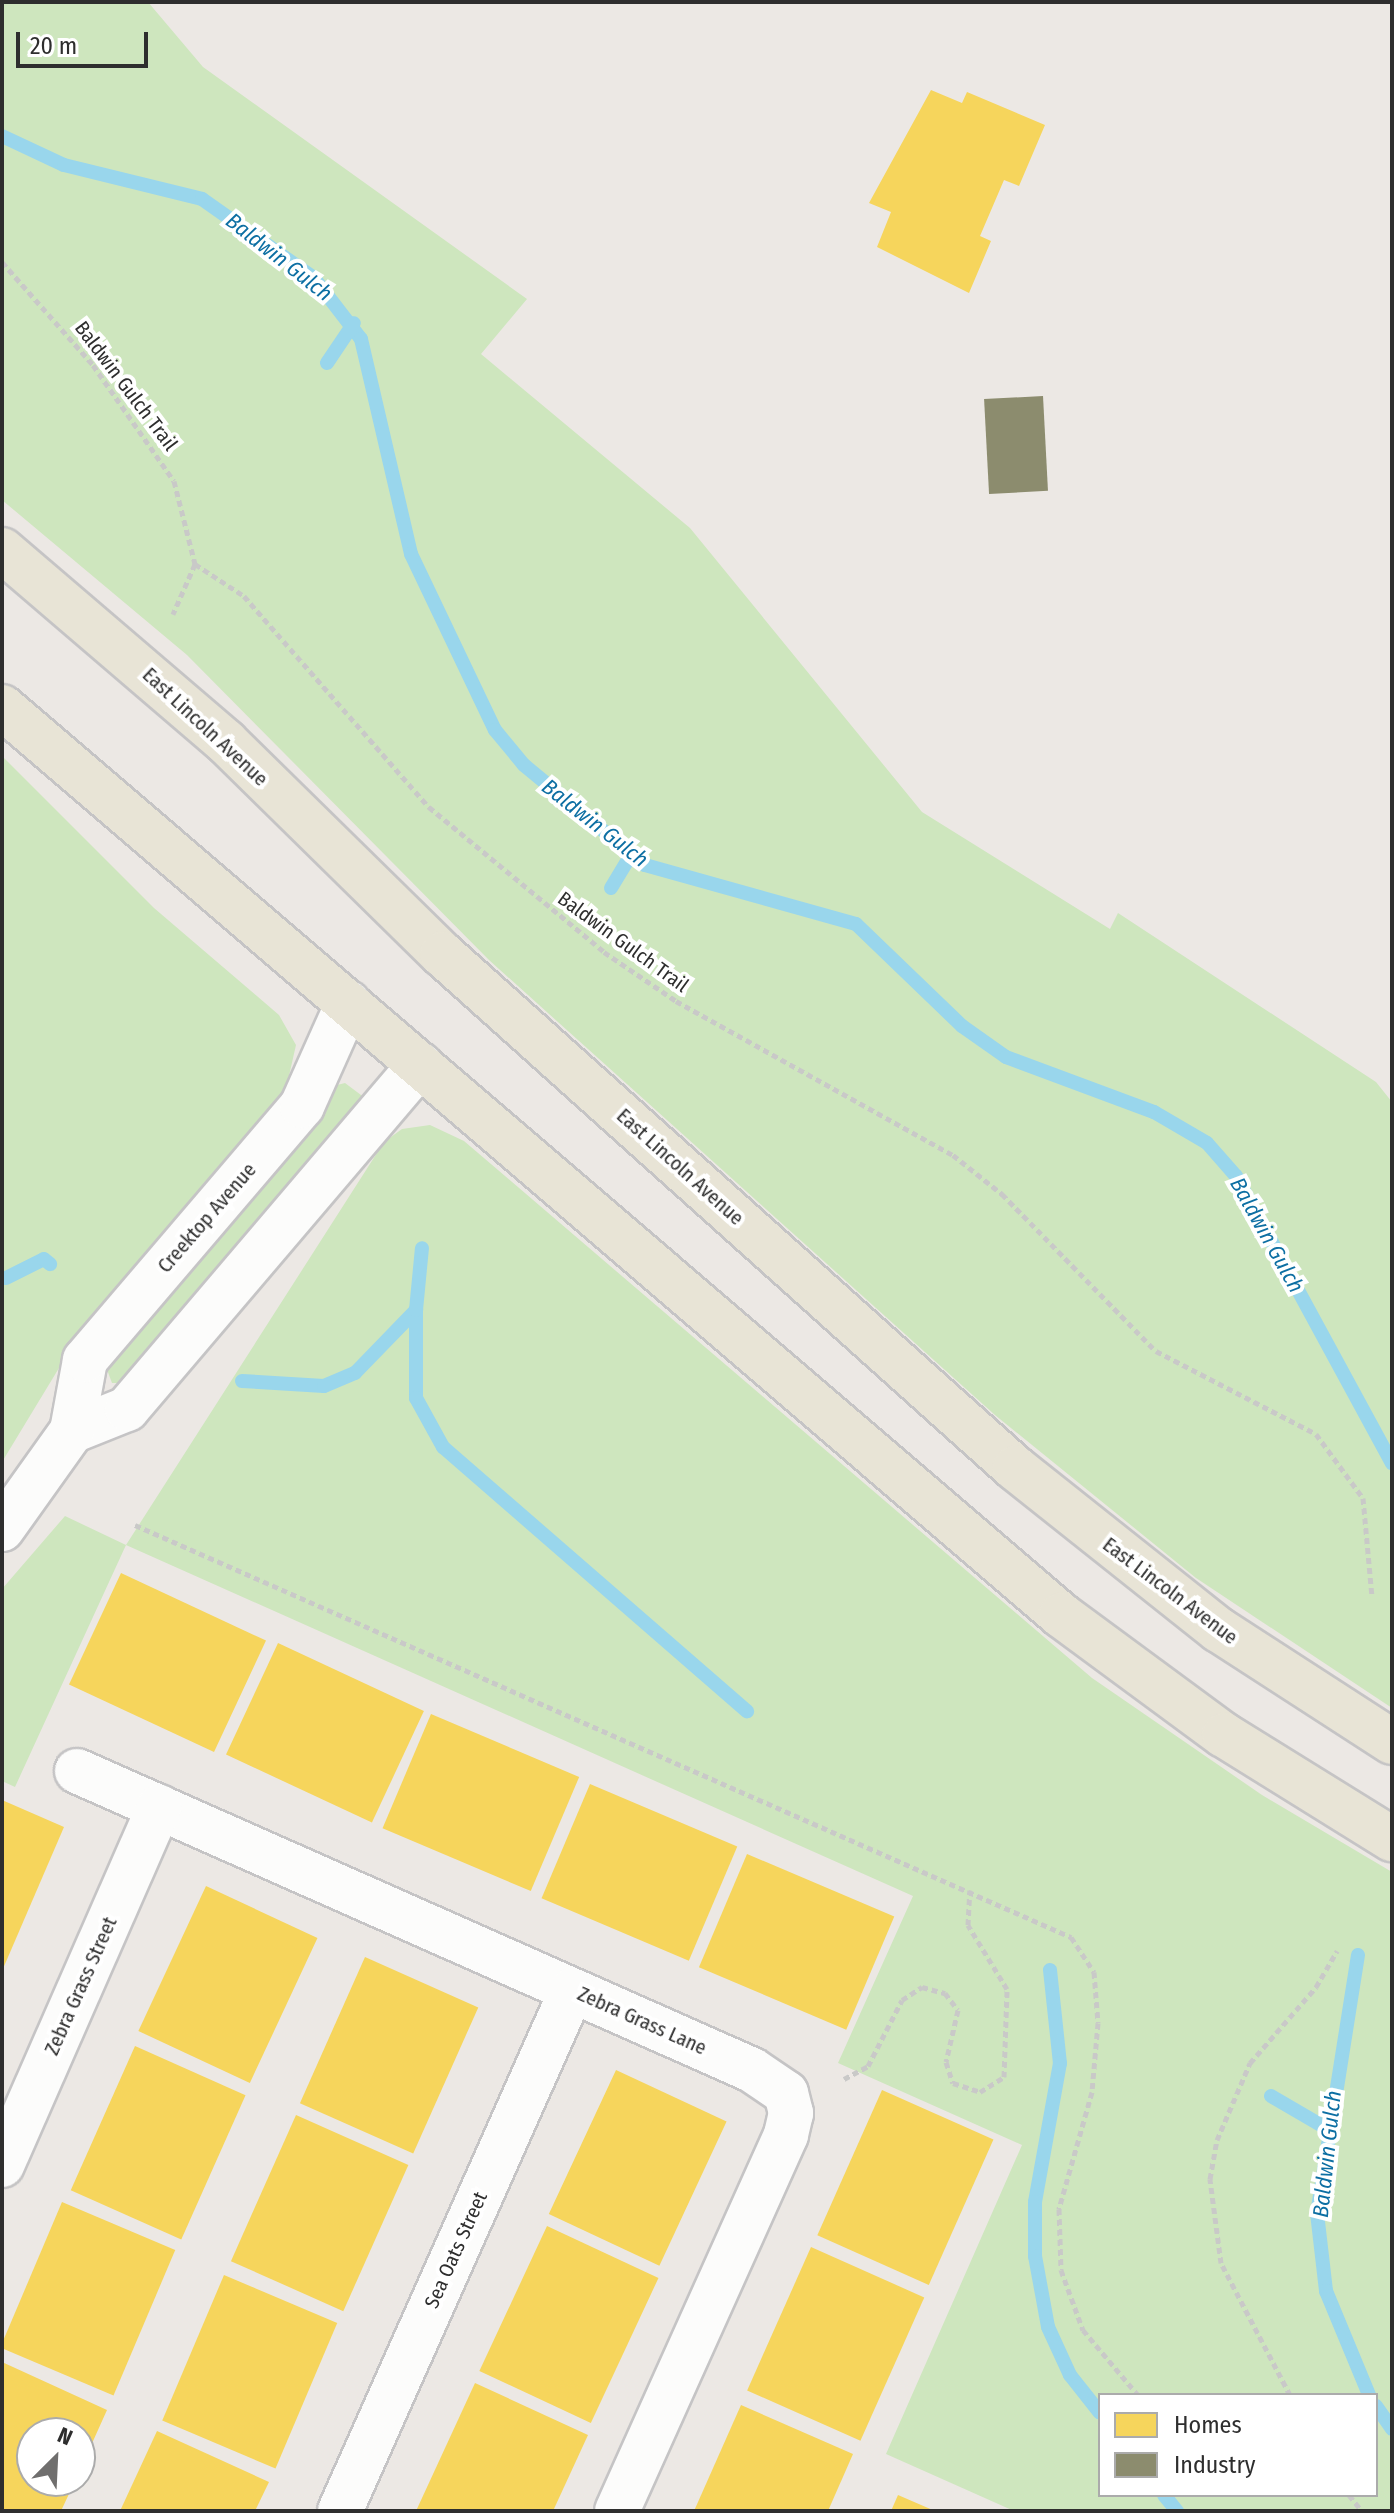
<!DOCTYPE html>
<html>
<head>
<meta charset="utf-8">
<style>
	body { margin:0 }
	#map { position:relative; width:1394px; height:2513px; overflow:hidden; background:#ece8e4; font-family:"Fira Sans Condensed",sans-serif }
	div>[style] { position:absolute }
	.green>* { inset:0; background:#cee6be }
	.homes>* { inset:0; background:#f6d55c; transform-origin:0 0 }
	.industry>* { inset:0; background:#8c8c6e; transform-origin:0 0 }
	.stream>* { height:14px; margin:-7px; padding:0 7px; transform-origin:7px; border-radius:7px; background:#99d6ec }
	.path>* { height:5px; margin-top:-2.5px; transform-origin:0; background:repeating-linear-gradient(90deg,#c9c9c8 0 6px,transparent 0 10px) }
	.roads { filter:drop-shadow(2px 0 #c5c4c5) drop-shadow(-2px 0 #c5c4c5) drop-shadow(0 2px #c5c4c5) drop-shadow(0 -2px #c5c4c5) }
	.street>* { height:44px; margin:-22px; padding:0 22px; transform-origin:22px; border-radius:22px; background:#fcfcfb }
	.secondary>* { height:44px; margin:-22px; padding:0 22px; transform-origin:22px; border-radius:22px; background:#fcfcfb }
	.primary>* { height:44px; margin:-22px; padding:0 22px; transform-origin:22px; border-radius:22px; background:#e8e4d6 }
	span { translate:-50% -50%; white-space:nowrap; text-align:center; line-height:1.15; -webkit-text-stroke:8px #fff; paint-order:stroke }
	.street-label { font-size:20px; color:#2e2e2e }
	.water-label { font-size:22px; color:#0d6fa3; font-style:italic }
	.frame { position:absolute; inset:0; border:4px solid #2e2e2e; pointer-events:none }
	.legend { position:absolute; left:1098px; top:2393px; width:280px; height:104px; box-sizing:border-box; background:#fff; border:2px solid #ababab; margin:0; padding:10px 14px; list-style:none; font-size:24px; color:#2e2e2e }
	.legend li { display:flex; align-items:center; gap:16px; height:40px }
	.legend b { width:40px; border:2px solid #ababab }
	.north { position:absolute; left:16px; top:2417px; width:80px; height:80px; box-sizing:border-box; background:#fff; border:2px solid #ababab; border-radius:50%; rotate:24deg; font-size:22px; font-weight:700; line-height:32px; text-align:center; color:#2e2e2e }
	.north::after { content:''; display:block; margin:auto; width:28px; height:36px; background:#706f6e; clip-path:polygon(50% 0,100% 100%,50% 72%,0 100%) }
	.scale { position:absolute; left:16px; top:32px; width:132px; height:36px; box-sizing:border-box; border:4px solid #2e2e2e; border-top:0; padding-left:10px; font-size:24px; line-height:28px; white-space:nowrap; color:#2e2e2e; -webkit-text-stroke:6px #fff; paint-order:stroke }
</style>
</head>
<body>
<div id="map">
	<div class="green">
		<div style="clip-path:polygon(2px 2px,148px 2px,203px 67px,527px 299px,481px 354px,690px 528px,922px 812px,1110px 929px,1118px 913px,1376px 1082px,1392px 1102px,1392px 1708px,1196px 1578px,995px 1415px,489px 960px,187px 655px,2px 500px)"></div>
		<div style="clip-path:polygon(2px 756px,154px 908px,279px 1015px,296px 1045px,286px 1089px,79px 1335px,2px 1462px)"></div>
		<div style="clip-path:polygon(345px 1083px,365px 1098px,121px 1383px,112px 1383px,106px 1367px,333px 1086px)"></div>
		<div style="clip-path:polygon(evenodd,430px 1125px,464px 1141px,1092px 1678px,1262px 1795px,1392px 1872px,1392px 2511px,1014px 2511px,886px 2454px,1022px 2145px,838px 2063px,913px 1896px,126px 1545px,15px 1787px,2px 1781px,2px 1589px,65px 1516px,126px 1545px,384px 1142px,402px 1129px,430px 1125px,1376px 2395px,1376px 2495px,1100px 2495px,1100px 2395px,1376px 2395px)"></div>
	</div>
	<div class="homes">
		<div style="clip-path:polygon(931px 90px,962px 103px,967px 92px,1045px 125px,1019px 186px,1004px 180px,980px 236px,991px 241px,969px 293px,877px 247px,891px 212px,869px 203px)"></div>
		<div style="left:121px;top:1573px;width:160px;height:123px;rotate:25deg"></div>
		<div style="left:278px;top:1643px;width:161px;height:123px;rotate:25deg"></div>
		<div style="left:431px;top:1714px;width:161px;height:124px;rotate:23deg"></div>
		<div style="left:590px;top:1784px;width:160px;height:124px;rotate:23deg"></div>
		<div style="clip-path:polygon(2px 1800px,64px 1827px,2px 1971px)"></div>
		<div style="left:747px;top:1854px;width:160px;height:123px;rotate:23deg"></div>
		<div style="left:206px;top:1886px;width:123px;height:160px;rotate:25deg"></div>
		<div style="left:365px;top:1957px;width:124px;height:160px;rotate:24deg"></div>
		<div style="left:135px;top:2046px;width:121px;height:158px;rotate:24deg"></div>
		<div style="left:616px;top:2070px;width:122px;height:159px;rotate:25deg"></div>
		<div style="left:882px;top:2090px;width:122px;height:159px;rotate:24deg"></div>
		<div style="left:296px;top:2115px;width:123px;height:160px;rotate:24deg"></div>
		<div style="left:62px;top:2202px;width:123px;height:158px;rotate:23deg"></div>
		<div style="left:547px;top:2226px;width:123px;height:160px;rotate:25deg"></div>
		<div style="left:811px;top:2247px;width:124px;height:157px;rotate:24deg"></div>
		<div style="left:224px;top:2275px;width:123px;height:158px;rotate:23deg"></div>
		<div style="clip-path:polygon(2px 2362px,107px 2410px,80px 2470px,80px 2433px,32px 2433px,32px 2481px,75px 2481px,61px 2511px,2px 2511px)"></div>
		<div style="clip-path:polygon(475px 2383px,588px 2435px,553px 2511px,416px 2511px)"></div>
		<div style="clip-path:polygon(741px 2405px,853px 2454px,828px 2511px,694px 2511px)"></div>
		<div style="clip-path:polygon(157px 2431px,269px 2482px,255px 2511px,120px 2511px)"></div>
		<div style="clip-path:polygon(898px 2495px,935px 2511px,891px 2511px)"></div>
	</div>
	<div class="industry">
		<div style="left:1043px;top:396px;width:95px;height:59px;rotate:87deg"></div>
	</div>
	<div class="stream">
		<div style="left:2px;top:136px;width:68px;rotate:25.1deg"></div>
		<div style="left:64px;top:165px;width:142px;rotate:13.8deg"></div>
		<div style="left:202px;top:199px;width:137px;rotate:35.2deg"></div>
		<div style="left:314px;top:278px;width:77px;rotate:52.4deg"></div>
		<div style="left:361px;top:339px;width:221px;rotate:76.9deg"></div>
		<div style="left:411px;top:554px;width:195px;rotate:64.5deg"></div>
		<div style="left:495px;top:730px;width:45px;rotate:50.4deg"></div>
		<div style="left:524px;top:765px;width:157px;rotate:39.6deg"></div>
		<div style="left:645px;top:865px;width:219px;rotate:15.6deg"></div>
		<div style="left:856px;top:924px;width:147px;rotate:43.9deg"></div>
		<div style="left:962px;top:1026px;width:54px;rotate:35.2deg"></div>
		<div style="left:1006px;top:1057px;width:158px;rotate:20.4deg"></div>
		<div style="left:1154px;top:1112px;width:61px;rotate:30.3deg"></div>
		<div style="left:1207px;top:1143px;width:44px;rotate:48.7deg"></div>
		<div style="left:1236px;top:1176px;width:327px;rotate:61.5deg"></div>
		<div style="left:327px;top:363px;width:48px;rotate:-56deg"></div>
		<div style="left:611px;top:888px;width:37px;rotate:-59deg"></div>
		<div style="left:6px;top:1278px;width:42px;rotate:-26.6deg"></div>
		<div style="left:44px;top:1259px;width:8px;rotate:40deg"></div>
		<div style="left:416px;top:1310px;width:88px;rotate:90deg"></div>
		<div style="left:416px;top:1398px;width:56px;rotate:61.1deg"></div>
		<div style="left:443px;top:1447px;width:403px;rotate:41deg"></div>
		<div style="left:242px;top:1381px;width:82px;rotate:3.5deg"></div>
		<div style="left:324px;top:1386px;width:34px;rotate:-23deg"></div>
		<div style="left:355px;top:1373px;width:88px;rotate:-45.9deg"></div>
		<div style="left:416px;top:1310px;width:62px;rotate:-84.5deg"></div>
		<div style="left:1358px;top:1955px;width:261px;rotate:99deg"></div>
		<div style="left:1317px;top:2213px;width:79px;rotate:83.4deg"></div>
		<div style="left:1326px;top:2291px;width:113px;rotate:67.5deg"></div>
		<div style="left:1050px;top:1970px;width:94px;rotate:83.9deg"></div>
		<div style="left:1060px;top:2063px;width:141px;rotate:100.2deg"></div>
		<div style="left:1035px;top:2202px;width:54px;rotate:90deg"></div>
		<div style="left:1035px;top:2256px;width:72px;rotate:79.6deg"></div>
		<div style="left:1048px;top:2327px;width:53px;rotate:65.4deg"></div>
		<div style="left:1070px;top:2375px;width:48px;rotate:51.7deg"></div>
		<div style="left:1271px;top:2096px;width:64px;rotate:30.2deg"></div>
		<div style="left:1376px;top:2406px;width:28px;rotate:55deg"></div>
		<div style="left:1164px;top:2495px;width:21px;rotate:51deg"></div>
	</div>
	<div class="path">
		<div style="left:2px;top:262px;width:137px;rotate:48.5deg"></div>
		<div style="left:93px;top:365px;width:141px;rotate:55.1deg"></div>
		<div style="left:174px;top:481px;width:86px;rotate:75.8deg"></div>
		<div style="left:195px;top:564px;width:55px;rotate:113.7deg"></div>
		<div style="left:195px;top:564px;width:59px;rotate:33.1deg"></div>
		<div style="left:244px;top:596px;width:281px;rotate:48.8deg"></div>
		<div style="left:429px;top:807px;width:227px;rotate:39.6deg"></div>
		<div style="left:604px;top:952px;width:87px;rotate:34.2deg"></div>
		<div style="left:676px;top:1001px;width:317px;rotate:29.1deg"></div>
		<div style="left:953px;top:1155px;width:63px;rotate:38.5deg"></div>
		<div style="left:1002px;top:1194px;width:220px;rotate:45.6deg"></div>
		<div style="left:1156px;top:1351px;width:180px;rotate:27.4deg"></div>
		<div style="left:1316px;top:1434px;width:79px;rotate:53.7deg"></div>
		<div style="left:1363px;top:1498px;width:99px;rotate:84.8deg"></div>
		<div style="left:135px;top:1525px;width:1023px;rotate:23.76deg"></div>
		<div style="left:1071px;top:1937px;width:42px;rotate:56.7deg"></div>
		<div style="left:1094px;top:1972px;width:51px;rotate:85.5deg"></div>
		<div style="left:1098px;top:2023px;width:69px;rotate:95deg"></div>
		<div style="left:1092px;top:2092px;width:122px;rotate:105.8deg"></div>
		<div style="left:1059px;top:2209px;width:61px;rotate:88.1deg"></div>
		<div style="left:1061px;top:2270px;width:64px;rotate:69.9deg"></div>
		<div style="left:1083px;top:2330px;width:85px;rotate:49.8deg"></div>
		<div style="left:844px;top:2079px;width:27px;rotate:-28deg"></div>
		<div style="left:868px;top:2066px;width:74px;rotate:-62.7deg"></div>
		<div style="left:902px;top:2000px;width:24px;rotate:-33deg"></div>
		<div style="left:922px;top:1987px;width:24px;rotate:15deg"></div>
		<div style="left:945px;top:1993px;width:21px;rotate:53deg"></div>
		<div style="left:958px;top:2010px;width:53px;rotate:103deg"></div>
		<div style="left:946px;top:2062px;width:22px;rotate:72deg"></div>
		<div style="left:953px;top:2083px;width:28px;rotate:18deg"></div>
		<div style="left:980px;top:2092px;width:28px;rotate:-32deg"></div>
		<div style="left:1004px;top:2077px;width:88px;rotate:-88deg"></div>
		<div style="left:1007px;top:1989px;width:75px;rotate:-121.4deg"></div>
		<div style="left:968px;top:1925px;width:35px;rotate:-87deg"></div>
		<div style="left:1290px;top:2395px;width:149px;rotate:-117.6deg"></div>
		<div style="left:1221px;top:2263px;width:85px;rotate:-97.5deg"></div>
		<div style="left:1210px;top:2179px;width:40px;rotate:-80deg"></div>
		<div style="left:1217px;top:2140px;width:84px;rotate:-66.8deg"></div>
		<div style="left:1250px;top:2063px;width:101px;rotate:-49deg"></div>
		<div style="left:1316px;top:1987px;width:42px;rotate:-59.7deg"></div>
		<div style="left:1349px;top:2495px;width:21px;rotate:51deg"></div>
	</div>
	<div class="roads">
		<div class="street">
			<div style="left:77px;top:1771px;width:738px;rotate:23.89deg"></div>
			<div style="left:752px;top:2070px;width:41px;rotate:34.1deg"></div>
			<div style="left:786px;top:2093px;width:21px;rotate:76deg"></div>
			<div style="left:791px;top:2113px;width:23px;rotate:103deg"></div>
			<div style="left:786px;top:2135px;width:412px;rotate:114.2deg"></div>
			<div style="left:2px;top:2165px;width:391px;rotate:-66.3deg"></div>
			<div style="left:340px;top:2511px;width:570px;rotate:-66deg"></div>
		</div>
		<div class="secondary">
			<div style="left:72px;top:1431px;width:59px;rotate:-21.8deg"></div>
			<div style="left:127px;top:1409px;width:452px;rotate:-49.6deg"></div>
			<div style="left:2px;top:1529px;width:120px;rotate:-54.5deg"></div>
			<div style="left:72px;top:1431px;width:72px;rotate:-79.6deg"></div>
			<div style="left:85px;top:1360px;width:334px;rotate:-49.5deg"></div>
			<div style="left:302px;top:1106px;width:113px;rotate:-65.9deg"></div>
		</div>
		<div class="primary">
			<div style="left:2px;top:550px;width:295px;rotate:40.6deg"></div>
			<div style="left:226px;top:742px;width:303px;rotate:44.5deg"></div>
			<div style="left:442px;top:954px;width:770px;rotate:41.89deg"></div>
			<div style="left:1015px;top:1468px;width:260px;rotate:38.5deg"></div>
			<div style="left:1219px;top:1630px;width:206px;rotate:32.9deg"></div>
			<div style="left:2px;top:707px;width:1395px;rotate:40.61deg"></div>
			<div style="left:1061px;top:1615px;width:202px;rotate:36.4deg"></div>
			<div style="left:1224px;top:1735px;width:198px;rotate:31.8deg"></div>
		</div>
	</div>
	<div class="street-label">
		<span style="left:126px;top:386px;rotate:53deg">Baldwin Gulch Trail</span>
		<span style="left:205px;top:727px;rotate:43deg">East Lincoln Avenue</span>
		<span style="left:623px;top:942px;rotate:36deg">Baldwin Gulch Trail</span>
		<span style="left:680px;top:1167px;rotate:42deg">East Lincoln Avenue</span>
		<span style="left:207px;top:1218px;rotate:-49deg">Creektop Avenue</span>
		<span style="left:1170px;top:1591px;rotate:37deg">East Lincoln Avenue</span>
		<span style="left:81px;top:1986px;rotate:-66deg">Zebra Grass Street</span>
		<span style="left:642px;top:2021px;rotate:24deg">Zebra Grass Lane</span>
		<span style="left:456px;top:2250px;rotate:-66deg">Sea Oats Street</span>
	</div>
	<div class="water-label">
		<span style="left:279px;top:257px;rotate:38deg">Baldwin Gulch</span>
		<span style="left:595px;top:823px;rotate:38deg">Baldwin Gulch</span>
		<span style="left:1267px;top:1235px;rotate:61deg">Baldwin Gulch</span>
		<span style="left:1327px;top:2154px;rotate:-84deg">Baldwin Gulch</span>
	</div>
	<div class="frame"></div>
	<ul class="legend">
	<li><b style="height:22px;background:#f6d55c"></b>Homes</li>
	<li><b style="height:22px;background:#8c8c6e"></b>Industry</li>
	</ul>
	<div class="north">N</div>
	<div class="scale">20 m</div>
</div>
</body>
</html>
